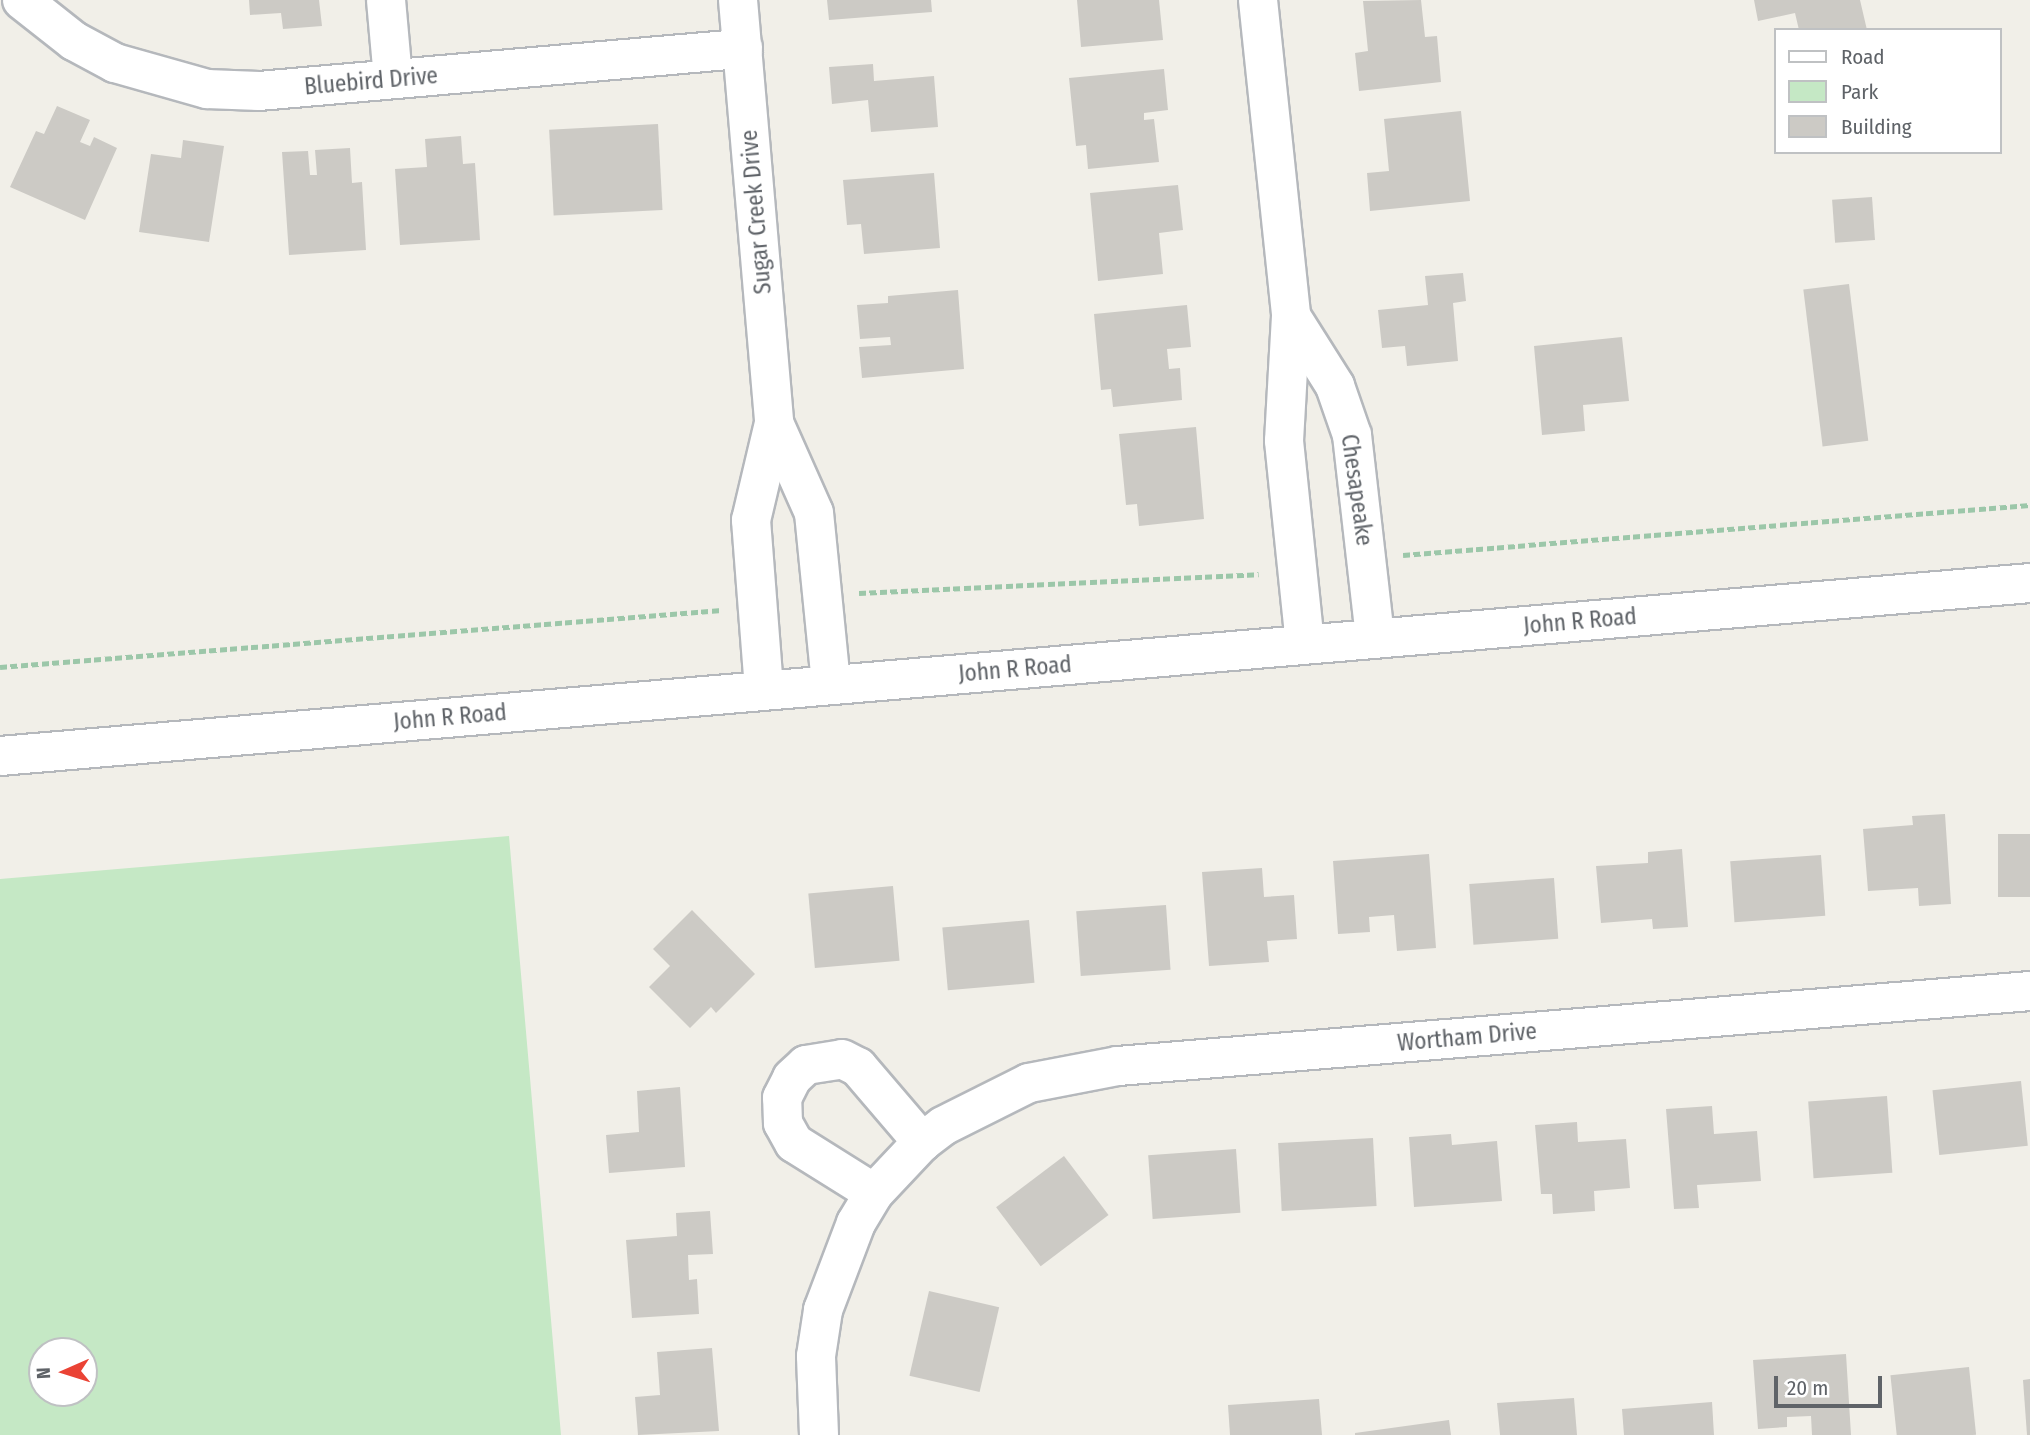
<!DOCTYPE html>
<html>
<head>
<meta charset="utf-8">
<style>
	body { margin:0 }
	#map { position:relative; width:2030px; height:1435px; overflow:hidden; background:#f1efe8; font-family:"Fira Sans Condensed",sans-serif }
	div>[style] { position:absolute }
	.green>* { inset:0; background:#c5e8c5 }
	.building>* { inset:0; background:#cccac5; transform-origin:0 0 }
	.path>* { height:4.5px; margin-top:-2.25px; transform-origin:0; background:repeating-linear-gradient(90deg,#9cc7a9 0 7px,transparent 0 10.5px) }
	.roads { filter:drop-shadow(2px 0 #b5b8bc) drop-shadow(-2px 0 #b5b8bc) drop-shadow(0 2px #b5b8bc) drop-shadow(0 -2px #b5b8bc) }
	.street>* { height:38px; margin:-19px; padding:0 19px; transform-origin:19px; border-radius:19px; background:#fff }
	.secondary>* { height:38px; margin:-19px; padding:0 19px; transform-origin:19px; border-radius:19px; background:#fff }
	span { translate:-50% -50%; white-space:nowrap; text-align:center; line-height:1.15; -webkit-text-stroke:5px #fff; paint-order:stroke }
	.street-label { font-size:23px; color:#5f6368 }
	.legend { position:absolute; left:1774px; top:28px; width:228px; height:126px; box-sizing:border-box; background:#fff; border:2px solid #bfc1c3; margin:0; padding:9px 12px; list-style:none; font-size:21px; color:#5f6368 }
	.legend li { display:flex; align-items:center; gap:14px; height:35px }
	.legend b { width:35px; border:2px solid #bfc1c3 }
	.north { position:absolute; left:28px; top:1337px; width:70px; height:70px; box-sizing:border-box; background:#fff; border:2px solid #bfc1c3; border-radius:50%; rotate:267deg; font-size:19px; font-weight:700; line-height:28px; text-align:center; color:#5f6368 }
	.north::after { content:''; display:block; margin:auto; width:24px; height:32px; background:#ea4335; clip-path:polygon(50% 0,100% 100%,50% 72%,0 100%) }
	.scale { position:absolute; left:1774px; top:1376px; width:108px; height:32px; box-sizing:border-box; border:4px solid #5f6368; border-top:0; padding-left:9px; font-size:21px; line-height:24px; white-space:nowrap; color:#5f6368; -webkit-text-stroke:5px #fff; paint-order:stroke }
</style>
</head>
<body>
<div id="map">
	<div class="green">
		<div style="clip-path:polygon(evenodd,509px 836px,561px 1435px,0 1435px,0 879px,509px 836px,42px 1351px,84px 1351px,84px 1393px,42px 1393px,42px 1351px)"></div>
	</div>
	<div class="building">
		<div style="clip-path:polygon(249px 0,319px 0,322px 26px,283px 29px,281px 13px,250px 15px)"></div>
		<div style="clip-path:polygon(827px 0,931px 0,932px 12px,829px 20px)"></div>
		<div style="clip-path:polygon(1077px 0,1159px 0,1163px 40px,1081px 47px)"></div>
		<div style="clip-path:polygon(1421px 0,1425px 37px,1437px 36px,1441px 82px,1359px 91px,1355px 53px,1368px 51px,1363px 1px)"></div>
		<div style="clip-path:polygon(1754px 0,1860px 0,1867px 30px,1799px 30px,1795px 13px,1758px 21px)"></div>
		<div style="clip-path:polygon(873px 64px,874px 81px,934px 76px,938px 127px,871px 132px,868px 100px,832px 104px,829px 67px)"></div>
		<div style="clip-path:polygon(1164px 69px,1168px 110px,1144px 113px,1144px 120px,1154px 119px,1159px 162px,1088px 169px,1086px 145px,1076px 146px,1069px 78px)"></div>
		<div style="clip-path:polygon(57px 106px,90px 120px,80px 142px,90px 146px,94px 137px,117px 148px,85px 220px,10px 187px,36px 131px,44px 134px)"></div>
		<div style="clip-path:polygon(1461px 111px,1470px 201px,1370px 211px,1367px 173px,1389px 171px,1384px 119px)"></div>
		<div style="left:658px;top:124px;width:86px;height:109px;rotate:87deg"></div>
		<div style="clip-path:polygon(461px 136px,463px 164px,475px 163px,480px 240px,400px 245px,395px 169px,427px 167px,425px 139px)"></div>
		<div style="clip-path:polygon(183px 140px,224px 146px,209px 242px,139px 232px,151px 154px,181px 158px)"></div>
		<div style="clip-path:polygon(350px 148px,352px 183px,362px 182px,366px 250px,289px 255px,282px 152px,308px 151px,310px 175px,317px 175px,315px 150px)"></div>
		<div style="clip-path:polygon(934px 173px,940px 248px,864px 254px,861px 224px,847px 225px,843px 180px)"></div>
		<div style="clip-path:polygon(1178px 185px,1183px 230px,1159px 233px,1163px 274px,1098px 281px,1090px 193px)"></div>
		<div style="left:1872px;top:197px;width:43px;height:40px;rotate:86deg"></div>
		<div style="clip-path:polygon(1463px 273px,1466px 301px,1453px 303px,1458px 361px,1407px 366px,1405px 346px,1382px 348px,1378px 310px,1428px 305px,1425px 276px)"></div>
		<div style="left:1849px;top:284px;width:158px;height:46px;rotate:83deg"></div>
		<div style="clip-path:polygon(958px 290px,964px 369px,862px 378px,859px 347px,891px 345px,890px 337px,860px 339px,857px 305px,888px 303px,888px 296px)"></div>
		<div style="clip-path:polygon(1187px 305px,1191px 347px,1167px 349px,1169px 369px,1180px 368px,1182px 400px,1113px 407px,1111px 389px,1101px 390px,1094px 314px)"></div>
		<div style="clip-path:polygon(1622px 337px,1629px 401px,1583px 405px,1585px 431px,1542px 435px,1534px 346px)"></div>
		<div style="clip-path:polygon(1196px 427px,1204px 519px,1139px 526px,1137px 504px,1126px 505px,1119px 434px)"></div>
		<div style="clip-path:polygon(1945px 814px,1951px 904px,1919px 906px,1918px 888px,1868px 891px,1863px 829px,1913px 825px,1912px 816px)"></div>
		<div style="left:2030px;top:834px;width:63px;height:32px;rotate:90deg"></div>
		<div style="clip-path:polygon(1682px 849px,1688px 927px,1653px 929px,1652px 919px,1601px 923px,1596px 866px,1648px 863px,1648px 852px)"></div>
		<div style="clip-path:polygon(1429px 854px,1436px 948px,1397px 951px,1394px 915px,1369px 917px,1370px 932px,1338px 934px,1333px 861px)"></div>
		<div style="left:1821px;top:855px;width:61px;height:91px;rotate:86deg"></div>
		<div style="clip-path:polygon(1262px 868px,1264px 897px,1294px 895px,1297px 939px,1267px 941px,1269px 962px,1209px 966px,1202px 872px)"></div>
		<div style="left:1554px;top:878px;width:61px;height:85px;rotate:86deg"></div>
		<div style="left:893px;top:886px;width:75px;height:85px;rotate:85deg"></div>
		<div style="left:1166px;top:905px;width:65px;height:90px;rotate:86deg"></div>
		<div style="clip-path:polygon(692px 910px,755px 974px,716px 1013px,711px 1007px,690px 1028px,649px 987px,670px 966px,653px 949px)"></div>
		<div style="left:1029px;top:920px;width:63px;height:87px;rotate:85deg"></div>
		<div style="left:2021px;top:1081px;width:65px;height:89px;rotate:84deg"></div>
		<div style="clip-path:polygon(680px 1087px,685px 1167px,609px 1173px,606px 1135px,639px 1132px,637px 1091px)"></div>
		<div style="left:1887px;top:1096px;width:77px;height:79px;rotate:86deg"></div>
		<div style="clip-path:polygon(1712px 1106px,1714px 1134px,1757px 1131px,1761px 1181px,1697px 1185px,1699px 1208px,1674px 1209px,1666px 1109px)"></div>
		<div style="clip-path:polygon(1577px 1122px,1578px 1142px,1626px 1139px,1630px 1188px,1594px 1191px,1595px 1211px,1553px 1214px,1552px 1194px,1541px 1194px,1535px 1125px)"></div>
		<div style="clip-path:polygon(1451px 1134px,1452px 1145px,1497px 1141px,1502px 1201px,1414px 1207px,1409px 1137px)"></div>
		<div style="left:1373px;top:1138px;width:68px;height:95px;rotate:87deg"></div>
		<div style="left:1236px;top:1149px;width:64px;height:88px;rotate:86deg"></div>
		<div style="left:1064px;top:1156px;width:74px;height:85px;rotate:53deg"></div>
		<div style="clip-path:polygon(710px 1211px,713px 1254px,688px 1255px,689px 1280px,697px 1279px,699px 1314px,632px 1318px,626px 1240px,677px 1236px,676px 1213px)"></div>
		<div style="left:929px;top:1291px;width:72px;height:87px;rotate:13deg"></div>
		<div style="clip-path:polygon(712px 1348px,719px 1431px,638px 1435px,635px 1397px,660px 1395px,657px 1352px)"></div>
		<div style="clip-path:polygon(1846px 1354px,1851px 1435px,1812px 1435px,1811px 1416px,1787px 1417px,1787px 1427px,1758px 1429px,1753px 1360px)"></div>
		<div style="left:1969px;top:1367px;width:68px;height:79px;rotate:84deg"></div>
		<div style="clip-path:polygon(2030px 1379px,2030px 1435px,2027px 1435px,2023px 1380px)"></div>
		<div style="clip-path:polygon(1574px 1398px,1577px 1435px,1500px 1435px,1497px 1403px)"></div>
		<div style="clip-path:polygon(1319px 1399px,1322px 1435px,1230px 1435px,1228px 1405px)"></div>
		<div style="clip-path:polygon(1712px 1402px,1714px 1435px,1624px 1435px,1622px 1409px)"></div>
		<div style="clip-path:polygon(1449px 1420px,1451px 1435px,1355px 1435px,1355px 1433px)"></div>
	</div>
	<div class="path">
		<div style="left:1403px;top:555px;width:629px;rotate:-4.56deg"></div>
		<div style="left:859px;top:593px;width:400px;rotate:-2.7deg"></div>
		<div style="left:0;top:667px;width:724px;rotate:-4.51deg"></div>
	</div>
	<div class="roads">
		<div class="street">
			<div style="left:22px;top:0;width:66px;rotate:38.3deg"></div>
			<div style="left:74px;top:41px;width:47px;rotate:28.2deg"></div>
			<div style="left:115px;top:63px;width:96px;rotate:15.8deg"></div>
			<div style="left:207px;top:89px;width:52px;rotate:2.2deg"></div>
			<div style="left:259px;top:91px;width:486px;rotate:-5deg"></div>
			<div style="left:386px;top:0;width:79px;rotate:84.9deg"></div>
			<div style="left:738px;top:0;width:425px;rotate:85.1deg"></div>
			<div style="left:774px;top:423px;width:100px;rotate:103.3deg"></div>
			<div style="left:751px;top:520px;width:170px;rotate:85.6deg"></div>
			<div style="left:1258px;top:0;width:318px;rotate:84deg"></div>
			<div style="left:1291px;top:316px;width:125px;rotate:93.2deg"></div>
			<div style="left:1284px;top:441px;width:204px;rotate:84.1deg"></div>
			<div style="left:1291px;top:316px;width:83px;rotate:57.8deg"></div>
			<div style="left:1335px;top:386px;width:52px;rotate:70.9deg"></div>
			<div style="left:1352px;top:435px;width:204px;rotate:83.5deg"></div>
			<div style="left:774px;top:423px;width:98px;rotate:66deg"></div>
			<div style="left:814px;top:513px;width:172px;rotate:84.3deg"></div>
			<div style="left:874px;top:1193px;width:94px;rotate:-148deg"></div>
			<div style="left:794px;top:1143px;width:23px;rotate:-119deg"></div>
			<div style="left:783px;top:1123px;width:25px;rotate:-92deg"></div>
			<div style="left:782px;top:1098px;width:22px;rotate:-63deg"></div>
			<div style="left:792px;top:1078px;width:19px;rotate:-43deg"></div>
			<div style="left:806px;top:1065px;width:36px;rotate:-9deg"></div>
			<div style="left:842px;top:1059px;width:18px;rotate:27deg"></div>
			<div style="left:858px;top:1067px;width:99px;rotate:49.5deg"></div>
			<div style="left:819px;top:1435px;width:79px;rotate:-92.2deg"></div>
			<div style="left:816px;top:1356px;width:47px;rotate:-81.3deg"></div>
			<div style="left:823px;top:1310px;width:93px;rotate:-69.2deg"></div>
			<div style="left:856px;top:1223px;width:35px;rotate:-59deg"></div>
			<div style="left:874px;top:1193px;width:70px;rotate:-46.7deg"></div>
			<div style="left:922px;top:1142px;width:26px;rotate:-37deg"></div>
			<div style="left:943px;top:1126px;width:96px;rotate:-26.6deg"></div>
			<div style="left:1029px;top:1083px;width:91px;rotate:-10.8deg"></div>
			<div style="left:1118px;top:1066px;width:915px;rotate:-4.7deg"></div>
		</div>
		<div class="secondary">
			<div style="left:0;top:756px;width:2037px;rotate:-4.87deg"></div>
		</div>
	</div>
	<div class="street-label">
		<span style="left:371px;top:81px;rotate:-5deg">Bluebird Drive</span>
		<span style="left:756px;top:212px;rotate:-95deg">Sugar Creek Drive</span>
		<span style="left:1357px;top:490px;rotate:82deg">Chesapeake</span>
		<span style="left:1580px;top:621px;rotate:-5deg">John R Road</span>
		<span style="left:1015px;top:669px;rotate:-5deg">John R Road</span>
		<span style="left:450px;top:717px;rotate:-5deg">John R Road</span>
		<span style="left:1467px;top:1037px;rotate:-5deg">Wortham Drive</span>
	</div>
	<ul class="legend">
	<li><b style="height:9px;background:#fff"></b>Road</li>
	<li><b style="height:19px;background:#c5e8c5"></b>Park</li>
	<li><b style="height:19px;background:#cccac5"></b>Building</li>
	</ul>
	<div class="north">N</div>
	<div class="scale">20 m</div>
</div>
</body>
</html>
